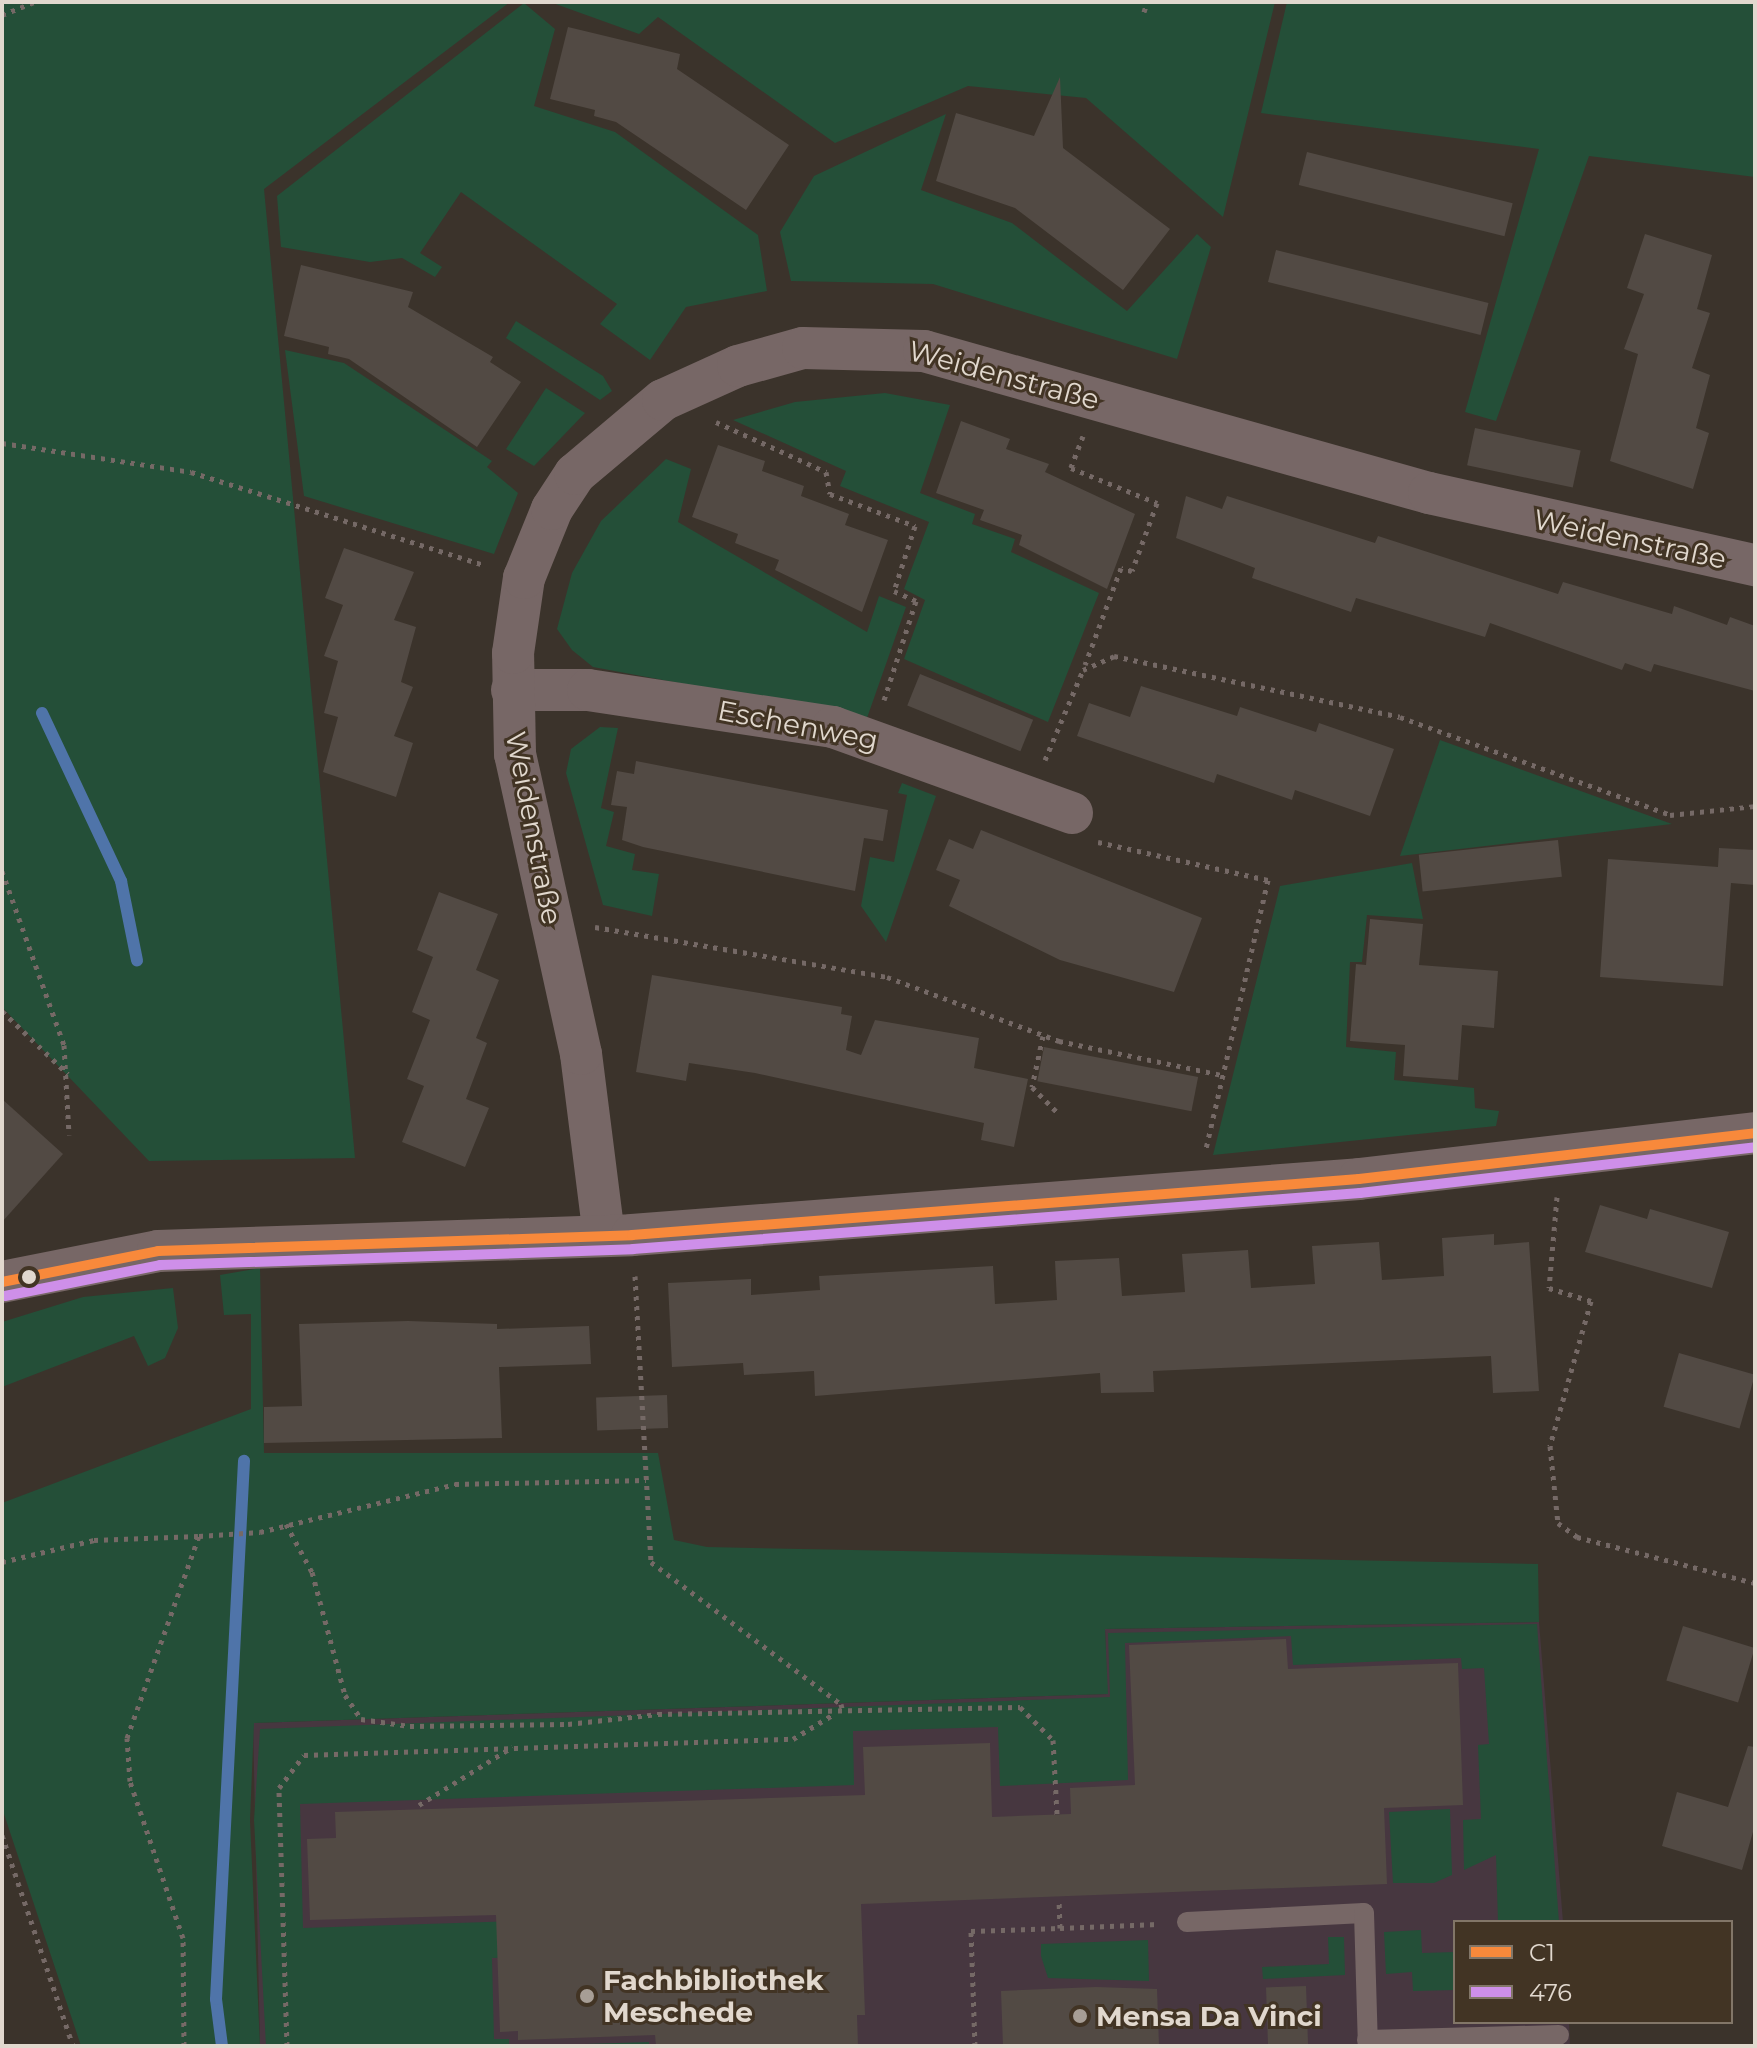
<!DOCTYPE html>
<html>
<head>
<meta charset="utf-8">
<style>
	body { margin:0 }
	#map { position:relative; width:1757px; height:2048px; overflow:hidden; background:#3b332b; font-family:Montserrat,sans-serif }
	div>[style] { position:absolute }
	.education>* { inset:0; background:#473740 }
	.green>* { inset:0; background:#244f38 }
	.stream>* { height:12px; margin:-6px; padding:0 6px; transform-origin:6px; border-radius:6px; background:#4f74a9 }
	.building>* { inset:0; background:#524a44; transform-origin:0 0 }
	.path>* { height:5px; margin-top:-2.5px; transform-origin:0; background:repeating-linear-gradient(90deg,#756966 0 4px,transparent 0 10px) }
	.lane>* { height:20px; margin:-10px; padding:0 10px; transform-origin:10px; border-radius:10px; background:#776766 }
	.street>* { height:42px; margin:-21px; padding:0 21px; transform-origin:21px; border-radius:21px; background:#776766 }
	.bus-1>* { height:10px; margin:-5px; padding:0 5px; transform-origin:5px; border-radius:5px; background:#f8893b }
	.bus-2>* { height:10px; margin:-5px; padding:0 5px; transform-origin:5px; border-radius:5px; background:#ce8fe9 }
	.dots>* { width:22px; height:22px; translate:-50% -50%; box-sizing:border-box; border:4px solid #423424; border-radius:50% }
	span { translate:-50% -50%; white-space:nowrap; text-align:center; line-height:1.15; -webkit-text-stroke:6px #423424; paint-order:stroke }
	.street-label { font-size:28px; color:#e1d8ce }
	.poi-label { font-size:28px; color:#e1d8ce; font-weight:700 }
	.left { translate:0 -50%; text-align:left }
	.frame { position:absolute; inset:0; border:4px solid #e1d8ce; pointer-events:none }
	.legend { position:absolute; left:1453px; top:1920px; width:280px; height:104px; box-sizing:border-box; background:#423424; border:2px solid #827668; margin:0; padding:10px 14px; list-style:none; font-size:24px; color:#e1d8ce }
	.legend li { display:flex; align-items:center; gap:16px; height:40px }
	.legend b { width:40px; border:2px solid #827668 }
</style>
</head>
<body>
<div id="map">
	<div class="education">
		<div style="clip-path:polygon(1539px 1622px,1563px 1922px,1455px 1922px,1455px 2022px,1569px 2022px,1570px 2046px,260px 2046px,253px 1723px,1107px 1694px,1105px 1629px)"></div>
	</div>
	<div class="green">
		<div style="clip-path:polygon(2px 2px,510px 2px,264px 189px,355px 1158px,149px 1161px,2px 1007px)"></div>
		<div style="clip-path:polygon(550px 2px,1275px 2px,1223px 217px,1086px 98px,968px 86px,835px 143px,658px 17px,639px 34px)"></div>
		<div style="clip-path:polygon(1287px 2px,1755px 2px,1755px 177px,1589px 156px,1496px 421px,1465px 412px,1539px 149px,1261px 113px)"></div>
		<div style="clip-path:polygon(524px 3px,555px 29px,534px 106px,615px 132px,758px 235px,767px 291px,686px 307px,650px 360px,600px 324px,617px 304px,461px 192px,420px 253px,442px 267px,435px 277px,402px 258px,370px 262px,281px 247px,277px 196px)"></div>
		<div style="clip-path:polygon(946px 114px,921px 190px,1012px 223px,1127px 311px,1197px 234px,1211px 247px,1177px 359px,933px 284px,791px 281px,780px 232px,814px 176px)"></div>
		<div style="clip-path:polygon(516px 321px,603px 376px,612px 391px,600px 400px,506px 338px)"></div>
		<div style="clip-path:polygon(285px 350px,344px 363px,492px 461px,487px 467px,518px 493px,494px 554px,304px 496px)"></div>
		<div style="clip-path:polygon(546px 388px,585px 413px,534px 466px,506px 449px)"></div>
		<div style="clip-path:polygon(885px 393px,950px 405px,920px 493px,975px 514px,972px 524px,1015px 539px,1011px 552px,1099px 593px,1048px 722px,904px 659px,925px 600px,904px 589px,929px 522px,840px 486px,846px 471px,733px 420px,795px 402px)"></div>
		<div style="clip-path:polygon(666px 459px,691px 469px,678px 522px,867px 632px,879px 596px,906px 607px,867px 718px,593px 667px,572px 650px,557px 629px,572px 573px,601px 521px)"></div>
		<div style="clip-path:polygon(600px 727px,618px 728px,601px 808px,614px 812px,606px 846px,635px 854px,632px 870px,659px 874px,652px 916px,603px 905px,566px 773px,571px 749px)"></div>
		<div style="clip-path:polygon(1440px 740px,1672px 824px,1400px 856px)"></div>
		<div style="clip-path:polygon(902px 783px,936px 796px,886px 942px,861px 906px,870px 857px,894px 862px,907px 795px,898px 793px)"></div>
		<div style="clip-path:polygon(1412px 863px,1423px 919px,1367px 915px,1362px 962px,1350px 962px,1346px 1047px,1396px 1052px,1394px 1080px,1474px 1088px,1475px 1108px,1499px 1111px,1496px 1126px,1213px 1155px,1280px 886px)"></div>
		<div style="clip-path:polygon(260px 1268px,264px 1453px,658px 1453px,674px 1540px,707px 1547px,1538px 1564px,1539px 1622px,1105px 1629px,1108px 1694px,254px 1723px,250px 1820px,260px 2046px,81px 2046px,2px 1808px,2px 1503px,251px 1409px,251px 1314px,224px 1315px,220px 1275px)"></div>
		<div style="clip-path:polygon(173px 1288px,178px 1328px,165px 1358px,148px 1366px,134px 1336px,2px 1387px,2px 1322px,83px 1297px)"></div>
		<div style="clip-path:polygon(1537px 1624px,1559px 1922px,1498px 1922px,1496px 1855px,1464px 1870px,1463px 1820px,1481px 1819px,1478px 1745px,1489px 1744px,1484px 1668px,1462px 1669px,1461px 1658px,1293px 1665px,1291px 1636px,1125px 1643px,1128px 1780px,1000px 1786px,998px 1727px,853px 1731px,854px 1785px,300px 1804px,303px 1928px,644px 1917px,645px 1953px,492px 1958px,494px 2039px,509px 2039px,509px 2046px,266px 2046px,254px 1820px,260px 1729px,1110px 1697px,1108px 1633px)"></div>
		<div style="clip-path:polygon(1450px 1809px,1452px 1875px,1434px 1883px,1393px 1883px,1389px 1812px)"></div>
		<div style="clip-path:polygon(1421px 1930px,1422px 1953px,1455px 1952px,1455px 1990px,1413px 1991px,1412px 1972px,1386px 1974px,1384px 1932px)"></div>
		<div style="clip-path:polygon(1328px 1937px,1344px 1937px,1345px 1975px,1263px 1979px,1262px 1967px,1329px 1964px)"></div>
		<div style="clip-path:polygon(1148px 1940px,1149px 1981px,1048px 1978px,1041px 1956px,1041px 1944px)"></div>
		<div style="clip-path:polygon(649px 2042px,649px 2046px,522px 2046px)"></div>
	</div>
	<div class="stream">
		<div style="left:42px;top:713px;width:186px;rotate:64.8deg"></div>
		<div style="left:121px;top:881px;width:81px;rotate:78.6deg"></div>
		<div style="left:222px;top:2046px;width:47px;rotate:-97.3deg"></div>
		<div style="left:216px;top:1999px;width:539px;rotate:-87.02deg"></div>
	</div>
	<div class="building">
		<div style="clip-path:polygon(568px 27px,680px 54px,677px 69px,789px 145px,746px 210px,616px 122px,594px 116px,595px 110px,550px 99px)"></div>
		<div style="clip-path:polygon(1060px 77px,1063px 148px,1170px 229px,1123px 290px,1015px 208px,936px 181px,956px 113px,1034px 136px)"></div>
		<div style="left:1307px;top:152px;width:212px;height:34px;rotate:14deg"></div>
		<div style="clip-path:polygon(1645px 234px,1712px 255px,1697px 309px,1710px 313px,1692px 368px,1710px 375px,1696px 428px,1709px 433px,1693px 489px,1610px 461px,1638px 354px,1624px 349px,1644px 294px,1627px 288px)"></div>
		<div style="left:1276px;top:250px;width:219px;height:33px;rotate:14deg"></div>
		<div style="clip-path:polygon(301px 265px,413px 292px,408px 307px,493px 357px,490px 362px,521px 382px,477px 447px,349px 359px,328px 354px,329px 347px,284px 336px)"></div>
		<div style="clip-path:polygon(961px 421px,1010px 439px,1006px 449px,1049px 464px,1045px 472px,1135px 514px,1107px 589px,1019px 545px,1022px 535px,980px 520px,984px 510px,936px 493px)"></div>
		<div style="left:1475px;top:428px;width:108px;height:38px;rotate:12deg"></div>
		<div style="clip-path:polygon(718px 445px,765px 461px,762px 471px,804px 486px,801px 496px,849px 514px,845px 525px,888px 540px,862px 612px,775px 570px,779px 560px,735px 543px,738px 534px,692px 517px)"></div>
		<div style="clip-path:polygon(1186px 496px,1222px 509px,1227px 496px,1375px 543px,1378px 536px,1558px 594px,1563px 582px,1672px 614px,1674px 606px,1727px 625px,1730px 617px,1755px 626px,1755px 691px,1654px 664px,1651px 672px,1625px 663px,1622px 670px,1490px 623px,1485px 637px,1356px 598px,1351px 612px,1252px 578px,1255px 568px,1176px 538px)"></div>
		<div style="clip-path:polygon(344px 548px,414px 572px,394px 620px,416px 627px,401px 682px,413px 687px,394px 736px,413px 743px,396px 797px,323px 772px,338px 717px,324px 713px,338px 661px,324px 656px,343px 605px,325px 598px)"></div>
		<div style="left:920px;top:674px;width:122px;height:34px;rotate:22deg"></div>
		<div style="clip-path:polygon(1141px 686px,1237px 716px,1240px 707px,1316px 732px,1319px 723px,1394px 749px,1370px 816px,1295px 790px,1292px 800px,1217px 774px,1214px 783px,1077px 736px,1089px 703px,1130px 717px)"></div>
		<div style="clip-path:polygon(636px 761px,888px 810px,883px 841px,864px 838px,855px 891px,643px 847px,622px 840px,627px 807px,611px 805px,617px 771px,634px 774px)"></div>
		<div style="clip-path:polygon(981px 830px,1202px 918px,1174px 992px,1060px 960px,949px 906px,960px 880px,936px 870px,949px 839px,973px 849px)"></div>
		<div style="left:1558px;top:840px;width:37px;height:140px;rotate:84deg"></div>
		<div style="clip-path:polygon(1719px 848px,1755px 850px,1755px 885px,1731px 883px,1723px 986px,1600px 977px,1608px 859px,1718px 867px)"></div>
		<div style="clip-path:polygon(439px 892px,498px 914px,476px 970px,499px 980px,476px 1038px,487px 1043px,466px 1099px,489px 1108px,465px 1167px,402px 1142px,424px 1086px,407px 1079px,430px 1020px,412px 1012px,433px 957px,417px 950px)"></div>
		<div style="clip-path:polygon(1370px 919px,1423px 924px,1419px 965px,1498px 971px,1494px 1028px,1462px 1025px,1458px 1080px,1403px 1076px,1405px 1045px,1350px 1041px,1356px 964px,1366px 965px)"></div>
		<div style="clip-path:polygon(652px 975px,842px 1007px,841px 1014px,852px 1016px,846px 1050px,861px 1055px,875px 1020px,979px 1038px,974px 1068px,1028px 1079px,1014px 1147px,981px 1140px,984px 1123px,755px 1073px,689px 1063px,686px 1081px,636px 1072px)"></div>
		<div style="left:1044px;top:1047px;width:157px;height:35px;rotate:11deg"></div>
		<div style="clip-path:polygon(2px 1099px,63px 1154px,2px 1222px)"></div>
		<div style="clip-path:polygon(1600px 1205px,1647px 1219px,1650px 1209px,1729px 1232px,1712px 1288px,1585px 1252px)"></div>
		<div style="clip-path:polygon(1494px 1234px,1494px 1245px,1529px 1242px,1539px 1391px,1493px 1393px,1491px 1356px,1153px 1371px,1154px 1392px,1101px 1393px,1100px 1373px,815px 1396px,814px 1371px,744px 1375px,743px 1363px,672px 1367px,668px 1283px,751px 1279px,751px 1295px,820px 1290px,819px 1276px,993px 1266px,995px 1304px,1057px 1300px,1055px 1261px,1119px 1258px,1122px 1296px,1185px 1292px,1182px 1254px,1248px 1250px,1251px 1288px,1315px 1284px,1312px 1246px,1379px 1242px,1382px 1280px,1444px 1276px,1442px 1238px)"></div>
		<div style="clip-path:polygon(408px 1321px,497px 1324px,497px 1329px,589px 1326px,591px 1364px,499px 1367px,502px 1438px,264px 1443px,264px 1407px,302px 1406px,299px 1324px)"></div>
		<div style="left:1679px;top:1353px;width:79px;height:56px;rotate:16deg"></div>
		<div style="left:667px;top:1395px;width:33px;height:71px;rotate:88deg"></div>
		<div style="left:1683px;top:1626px;width:75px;height:57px;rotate:17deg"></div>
		<div style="clip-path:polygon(1286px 1639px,1288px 1669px,1458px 1663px,1463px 1805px,1384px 1808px,1387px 1884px,861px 1904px,865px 2015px,857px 2015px,858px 2046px,656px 2046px,655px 2035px,518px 2040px,518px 2031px,500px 2032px,496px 1915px,310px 1920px,307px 1839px,336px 1838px,335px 1812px,865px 1795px,863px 1747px,990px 1743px,992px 1817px,1071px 1814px,1070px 1788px,1135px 1785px,1129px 1645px)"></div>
		<div style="clip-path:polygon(1748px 1746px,1755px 1747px,1755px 1825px,1742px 1870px,1662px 1846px,1677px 1792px,1728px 1807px)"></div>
		<div style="left:1306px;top:1986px;width:60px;height:40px;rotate:88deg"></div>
		<div style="clip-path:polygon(1096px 1987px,1157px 1989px,1159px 2046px,1003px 2046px,1001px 1991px)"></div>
	</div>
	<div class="path">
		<div style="left:1144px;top:12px;width:10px;rotate:-73deg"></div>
		<div style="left:2px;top:15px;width:35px;rotate:-22deg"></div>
		<div style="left:716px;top:422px;width:121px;rotate:24.4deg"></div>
		<div style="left:826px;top:472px;width:22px;rotate:80deg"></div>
		<div style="left:830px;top:494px;width:91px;rotate:20.6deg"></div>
		<div style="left:915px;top:526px;width:68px;rotate:107.9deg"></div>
		<div style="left:894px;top:591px;width:24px;rotate:24deg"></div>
		<div style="left:916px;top:601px;width:104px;rotate:107.9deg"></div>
		<div style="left:1083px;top:436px;width:34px;rotate:111deg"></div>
		<div style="left:1071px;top:468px;width:93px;rotate:22.1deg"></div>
		<div style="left:1157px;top:503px;width:72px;rotate:110.2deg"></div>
		<div style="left:1132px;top:571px;width:11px;rotate:-165deg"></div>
		<div style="left:1121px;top:568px;width:103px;rotate:110.4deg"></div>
		<div style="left:2px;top:443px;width:191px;rotate:8.7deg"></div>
		<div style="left:191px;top:472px;width:307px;rotate:17.6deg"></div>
		<div style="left:1045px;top:760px;width:98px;rotate:-67.1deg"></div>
		<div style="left:1083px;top:670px;width:34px;rotate:-24deg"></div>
		<div style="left:1114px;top:656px;width:292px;rotate:12deg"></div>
		<div style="left:1400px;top:717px;width:287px;rotate:19.9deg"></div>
		<div style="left:1670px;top:815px;width:85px;rotate:-6deg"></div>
		<div style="left:1098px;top:842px;width:174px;rotate:12.6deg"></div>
		<div style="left:1268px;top:880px;width:275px;rotate:103deg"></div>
		<div style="left:2px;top:871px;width:185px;rotate:70.4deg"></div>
		<div style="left:64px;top:1045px;width:90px;rotate:86.8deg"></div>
		<div style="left:595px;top:927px;width:296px;rotate:9.7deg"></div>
		<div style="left:887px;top:977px;width:184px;rotate:20.4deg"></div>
		<div style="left:1059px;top:1041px;width:167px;rotate:11.8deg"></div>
		<div style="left:2px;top:1011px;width:91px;rotate:43.7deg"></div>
		<div style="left:1043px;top:1036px;width:52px;rotate:102.2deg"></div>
		<div style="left:1032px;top:1087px;width:37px;rotate:45deg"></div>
		<div style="left:1557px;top:1197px;width:91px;rotate:95deg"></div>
		<div style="left:1549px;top:1288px;width:44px;rotate:17.2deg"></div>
		<div style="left:1591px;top:1301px;width:151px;rotate:105.8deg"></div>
		<div style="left:1550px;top:1446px;width:77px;rotate:84.1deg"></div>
		<div style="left:1558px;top:1523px;width:24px;rotate:36deg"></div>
		<div style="left:1577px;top:1537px;width:184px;rotate:14.5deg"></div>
		<div style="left:635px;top:1276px;width:286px;rotate:86.8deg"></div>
		<div style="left:651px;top:1562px;width:237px;rotate:36.8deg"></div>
		<div style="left:841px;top:1704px;width:9px;rotate:77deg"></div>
		<div style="left:286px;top:1524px;width:55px;rotate:61.6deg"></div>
		<div style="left:312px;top:1572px;width:127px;rotate:75deg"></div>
		<div style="left:345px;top:1695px;width:29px;rotate:56deg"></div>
		<div style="left:361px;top:1719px;width:49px;rotate:8.1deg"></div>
		<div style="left:410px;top:1726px;width:158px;rotate:-0.7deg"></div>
		<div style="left:568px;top:1724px;width:91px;rotate:-6.3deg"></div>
		<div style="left:658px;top:1714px;width:362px;rotate:-1.1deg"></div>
		<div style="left:1020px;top:1707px;width:47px;rotate:45deg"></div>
		<div style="left:1053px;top:1740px;width:75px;rotate:86.9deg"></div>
		<div style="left:2px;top:1562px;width:95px;rotate:-13.4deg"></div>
		<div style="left:94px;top:1540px;width:104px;rotate:-2.2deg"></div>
		<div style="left:419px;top:1805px;width:110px;rotate:-31.9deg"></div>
		<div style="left:2px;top:1835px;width:223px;rotate:71.4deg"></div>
		<div style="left:1060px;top:1928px;width:98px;rotate:-2.3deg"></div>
		<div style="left:184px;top:2046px;width:108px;rotate:-90.5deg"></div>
		<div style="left:183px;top:1938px;width:166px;rotate:-108.7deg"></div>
		<div style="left:130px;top:1781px;width:43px;rotate:-94deg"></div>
		<div style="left:127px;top:1738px;width:214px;rotate:-70.4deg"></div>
		<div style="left:199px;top:1536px;width:61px;rotate:-3.8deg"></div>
		<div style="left:260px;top:1532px;width:201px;rotate:-13.8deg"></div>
		<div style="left:455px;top:1484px;width:191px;rotate:-1.2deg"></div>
		<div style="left:287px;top:2046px;width:258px;rotate:-91.8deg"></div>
		<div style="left:279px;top:1788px;width:41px;rotate:-52.9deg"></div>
		<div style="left:304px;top:1755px;width:489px;rotate:-1.9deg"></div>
		<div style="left:793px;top:1739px;width:48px;rotate:-31.4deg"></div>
		<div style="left:975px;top:2046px;width:115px;rotate:-92deg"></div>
		<div style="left:971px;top:1931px;width:89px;rotate:-1.9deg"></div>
		<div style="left:1060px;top:1928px;width:25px;rotate:-92deg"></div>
	</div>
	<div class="lane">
		<div style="left:1187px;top:1922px;width:177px;rotate:-2.9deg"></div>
		<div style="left:1364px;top:1913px;width:133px;rotate:88.3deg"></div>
		<div style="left:1367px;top:2040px;width:192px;rotate:-1.5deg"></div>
	</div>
	<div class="street">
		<div style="left:512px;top:690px;width:76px"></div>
		<div style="left:588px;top:690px;width:248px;rotate:8.6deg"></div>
		<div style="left:833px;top:727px;width:254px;rotate:19.8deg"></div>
		<div style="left:604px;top:1236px;width:183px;rotate:-97.2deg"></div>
		<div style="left:581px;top:1054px;width:307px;rotate:-102.4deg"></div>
		<div style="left:515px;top:754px;width:101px;rotate:-91.1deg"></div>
		<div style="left:513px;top:653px;width:76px;rotate:-81.7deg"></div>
		<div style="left:524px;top:578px;width:74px;rotate:-67.9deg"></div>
		<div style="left:552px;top:509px;width:42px;rotate:-56.7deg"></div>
		<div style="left:575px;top:474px;width:115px;rotate:-40.1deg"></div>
		<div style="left:663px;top:400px;width:82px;rotate:-24.4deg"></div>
		<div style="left:738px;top:366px;width:67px;rotate:-15.5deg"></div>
		<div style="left:803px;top:348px;width:121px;rotate:1.4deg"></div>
		<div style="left:924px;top:351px;width:525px;rotate:15.71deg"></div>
		<div style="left:1429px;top:493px;width:334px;rotate:12.5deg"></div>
		<div style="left:2px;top:1282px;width:159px;rotate:-11.2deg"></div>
		<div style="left:158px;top:1251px;width:474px;rotate:-1.9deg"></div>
		<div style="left:632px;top:1235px;width:729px;rotate:-4.4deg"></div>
		<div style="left:1359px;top:1179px;width:399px;rotate:-6.6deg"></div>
	</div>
	<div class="bus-1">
		<div style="left:2px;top:1282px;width:159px;rotate:-11.2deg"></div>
		<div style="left:158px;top:1251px;width:474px;rotate:-1.9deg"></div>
		<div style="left:632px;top:1235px;width:729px;rotate:-4.4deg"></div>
		<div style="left:1359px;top:1179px;width:399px;rotate:-6.6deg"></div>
	</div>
	<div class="bus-2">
		<div style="left:5px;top:1296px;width:158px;rotate:-11.3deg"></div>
		<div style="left:160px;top:1265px;width:473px;rotate:-1.9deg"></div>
		<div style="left:633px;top:1249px;width:729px;rotate:-4.4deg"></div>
		<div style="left:1360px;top:1193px;width:398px;rotate:-6.6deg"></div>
	</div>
	<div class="dots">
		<div style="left:29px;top:1277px;background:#e1d8ce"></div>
		<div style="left:587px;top:1996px;background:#a79e95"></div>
		<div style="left:1080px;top:2016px;background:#a79e95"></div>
	</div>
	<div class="street-label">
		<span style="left:1004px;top:375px;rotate:15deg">Weidenstraße</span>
		<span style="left:1630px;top:539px;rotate:12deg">Weidenstraße</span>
		<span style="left:798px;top:725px;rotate:11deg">Eschenweg</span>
		<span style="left:534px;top:828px;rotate:79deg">Weidenstraße</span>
	</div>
	<div class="poi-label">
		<span class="left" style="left:603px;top:1996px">Fachbibliothek<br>Meschede</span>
		<span class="left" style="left:1096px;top:2016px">Mensa Da Vinci</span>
	</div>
	<div class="frame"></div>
	<ul class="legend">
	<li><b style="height:10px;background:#f8893b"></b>C1</li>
	<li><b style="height:10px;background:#ce8fe9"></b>476</li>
	</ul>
</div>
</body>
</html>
